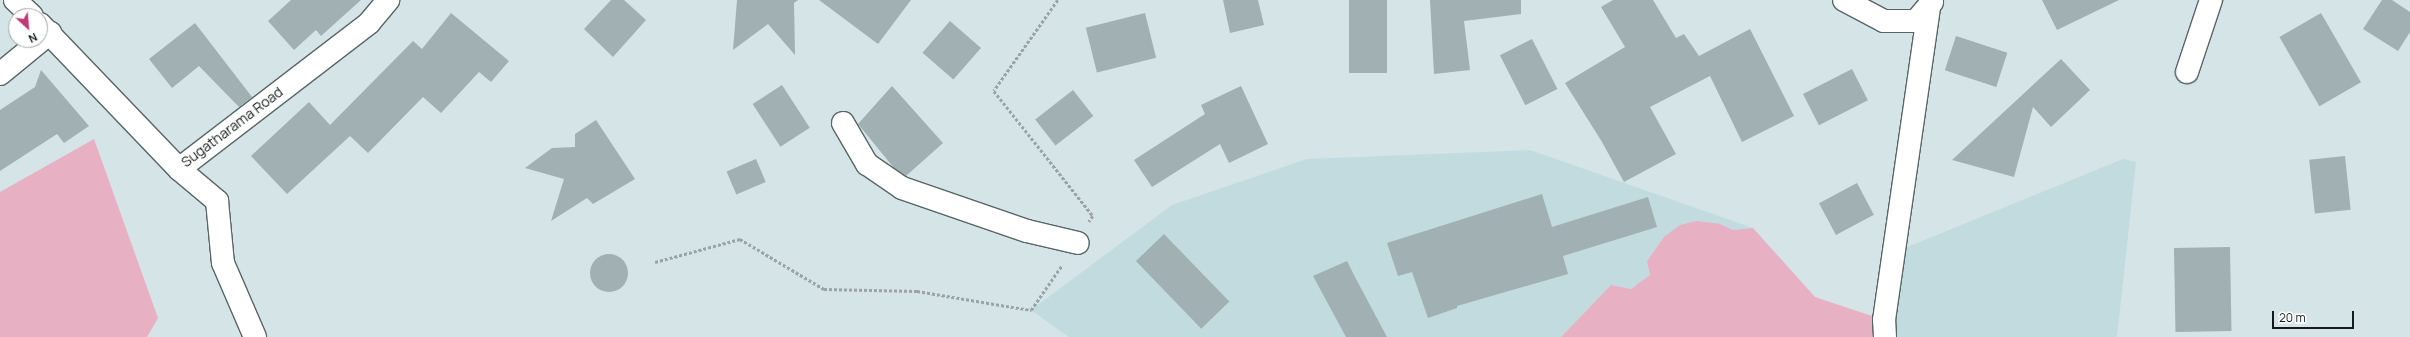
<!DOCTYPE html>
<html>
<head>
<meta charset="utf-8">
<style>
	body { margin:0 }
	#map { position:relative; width:2410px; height:337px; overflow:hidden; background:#d5e4e7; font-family:Manrope,sans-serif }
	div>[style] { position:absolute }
	.built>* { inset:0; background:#c2dbdf }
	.green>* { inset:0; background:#e7b1c3 }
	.building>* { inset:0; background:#a1b0b3; transform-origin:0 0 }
	.round { border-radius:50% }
	.path>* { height:2.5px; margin-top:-1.25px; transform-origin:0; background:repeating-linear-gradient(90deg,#98a4a7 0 3px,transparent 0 5px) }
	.roads { filter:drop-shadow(1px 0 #586568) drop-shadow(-1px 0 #586568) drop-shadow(0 1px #586568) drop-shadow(0 -1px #586568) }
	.minor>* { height:22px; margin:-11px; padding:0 11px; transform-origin:11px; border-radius:11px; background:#fff }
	span { translate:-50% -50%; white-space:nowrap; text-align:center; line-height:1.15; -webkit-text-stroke:3.5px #fff; paint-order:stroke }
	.street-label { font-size:14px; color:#141a1b }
	.north { position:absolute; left:8px; top:8px; width:40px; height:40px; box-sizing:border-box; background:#fff; border:1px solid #a1a3a4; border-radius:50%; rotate:154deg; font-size:11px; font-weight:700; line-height:16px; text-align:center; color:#141a1b }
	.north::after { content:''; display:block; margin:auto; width:14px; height:18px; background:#c13876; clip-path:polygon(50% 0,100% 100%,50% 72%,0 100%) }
	.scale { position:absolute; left:2272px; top:311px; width:82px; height:18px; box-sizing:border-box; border:2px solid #141a1b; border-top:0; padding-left:5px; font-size:12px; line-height:14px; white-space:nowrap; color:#141a1b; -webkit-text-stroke:3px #fff; paint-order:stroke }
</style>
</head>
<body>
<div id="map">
	<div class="built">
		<div style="clip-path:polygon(1530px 150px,1753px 228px,1733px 230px,1720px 224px,1664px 237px,1647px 261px,1650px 275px,1631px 289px,1611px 285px,1561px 337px,1069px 337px,1031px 310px,1172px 205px,1307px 159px)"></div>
		<div style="clip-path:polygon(2123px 159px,2136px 162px,2117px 337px,1886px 337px,1893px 253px)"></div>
	</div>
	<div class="green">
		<div style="clip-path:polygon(94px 139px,158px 318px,147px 337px,0 337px,0 192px)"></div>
		<div style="clip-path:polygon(1697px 221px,1720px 224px,1733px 230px,1753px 228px,1815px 297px,1884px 320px,1886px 337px,1561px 337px,1611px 285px,1631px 289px,1650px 275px,1647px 261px,1664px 237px,1680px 225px)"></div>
	</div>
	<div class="building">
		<div style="clip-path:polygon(291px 0,361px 0,321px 36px,316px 30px,294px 50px,268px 21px)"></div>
		<div style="clip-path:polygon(611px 0,624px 0,646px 20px,613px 57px,584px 29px)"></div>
		<div style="clip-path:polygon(737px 0,798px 0,794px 3px,795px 55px,768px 24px,733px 50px)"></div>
		<div style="clip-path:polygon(819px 0,911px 0,878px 44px)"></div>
		<div style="clip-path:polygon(1223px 0,1258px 0,1264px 25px,1230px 33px)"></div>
		<div style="left:1349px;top:0;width:38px;height:73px"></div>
		<div style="clip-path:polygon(1430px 0,1521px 0,1521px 14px,1464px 21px,1470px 70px,1434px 74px)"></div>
		<div style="clip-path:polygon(1613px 0,1653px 0,1676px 38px,1684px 34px,1699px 56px,1750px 29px,1794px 116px,1742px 142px,1710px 76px,1650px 107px,1676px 154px,1624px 182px,1602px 142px,1565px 83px,1625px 47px,1601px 7px)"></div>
		<div style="clip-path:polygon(2042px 0,2119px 0,2057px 30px)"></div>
		<div style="clip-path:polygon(2382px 0,2392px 0,2410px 12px,2410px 32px,2398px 51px,2363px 29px)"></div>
		<div style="clip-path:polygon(451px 13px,509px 61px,491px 82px,479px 72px,441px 113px,423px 97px,368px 153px,350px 136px,287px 194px,251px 156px,309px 102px,330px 125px,413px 41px,422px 49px)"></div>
		<div style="left:1145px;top:13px;width:46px;height:61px;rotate:76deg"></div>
		<div style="left:2321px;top:13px;width:80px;height:48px;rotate:60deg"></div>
		<div style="left:950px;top:21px;width:41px;height:42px;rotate:41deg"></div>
		<div style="clip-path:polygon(195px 23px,252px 97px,239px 107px,199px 66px,172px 88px,149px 59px)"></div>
		<div style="left:1956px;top:36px;width:54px;height:36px;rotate:18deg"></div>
		<div style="left:1532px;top:39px;width:56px;height:36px;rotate:63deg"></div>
		<div style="clip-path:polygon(2061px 59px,2090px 90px,2051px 127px,2033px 107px,2014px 177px,1952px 160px)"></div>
		<div style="left:1852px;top:69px;width:35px;height:55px;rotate:63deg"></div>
		<div style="clip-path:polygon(41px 70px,89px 126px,64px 143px,57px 134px,0 171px,0 110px,35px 87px)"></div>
		<div style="left:782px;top:85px;width:51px;height:35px;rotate:57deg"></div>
		<div style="clip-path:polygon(892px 86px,943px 143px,906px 176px,894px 168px,858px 124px)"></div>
		<div style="clip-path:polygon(1241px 86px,1268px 144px,1229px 163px,1220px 144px,1152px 187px,1134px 160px,1205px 114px,1201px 105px)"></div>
		<div style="left:1073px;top:90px;width:33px;height:48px;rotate:52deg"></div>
		<div style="clip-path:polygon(596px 120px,635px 179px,593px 204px,587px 198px,551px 221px,564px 179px,525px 168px,552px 148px,575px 147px,575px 134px)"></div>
		<div style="left:2345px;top:156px;width:54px;height:36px;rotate:84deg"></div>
		<div style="left:756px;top:159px;width:25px;height:32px;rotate:67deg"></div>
		<div style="left:1857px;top:183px;width:36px;height:43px;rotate:62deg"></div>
		<div style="clip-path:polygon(1542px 194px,1552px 227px,1648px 197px,1657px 227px,1563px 256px,1568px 274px,1457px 306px,1457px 308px,1428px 318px,1412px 272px,1398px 276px,1387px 243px)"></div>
		<div style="left:1164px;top:234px;width:94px;height:39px;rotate:46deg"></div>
		<div style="left:2230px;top:247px;width:84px;height:56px;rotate:89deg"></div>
		<div class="round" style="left:590px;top:254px;width:38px;height:38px"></div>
		<div style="clip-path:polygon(1347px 261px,1355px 277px,1387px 337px,1346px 337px,1313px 276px)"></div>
	</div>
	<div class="path">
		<div style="left:1058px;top:0;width:111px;rotate:125.1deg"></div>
		<div style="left:994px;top:91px;width:159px;rotate:51.6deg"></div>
		<div style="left:1093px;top:216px;width:7px;rotate:124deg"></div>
		<div style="left:655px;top:262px;width:88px;rotate:-15.1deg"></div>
		<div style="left:740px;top:239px;width:98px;rotate:30.8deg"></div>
		<div style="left:824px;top:289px;width:93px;rotate:1.2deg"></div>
		<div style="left:917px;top:291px;width:116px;rotate:9.5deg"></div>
		<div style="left:1031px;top:310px;width:55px;rotate:-55.4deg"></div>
	</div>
	<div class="roads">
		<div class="minor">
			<div style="left:15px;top:0;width:23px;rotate:43deg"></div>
			<div style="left:1844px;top:0;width:45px;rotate:27.7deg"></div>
			<div style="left:1884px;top:21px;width:32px"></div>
			<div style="left:1916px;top:21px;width:25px;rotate:-50deg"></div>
			<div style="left:40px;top:24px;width:201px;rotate:46.2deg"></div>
			<div style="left:179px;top:169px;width:240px;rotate:-37.5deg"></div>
			<div style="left:369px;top:23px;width:30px;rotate:-50deg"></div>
			<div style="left:2187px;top:72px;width:76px;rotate:-71.6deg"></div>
			<div style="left:0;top:74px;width:65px;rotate:-39.4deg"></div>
			<div style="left:843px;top:123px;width:48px;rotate:59.7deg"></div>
			<div style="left:867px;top:164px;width:42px;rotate:34.4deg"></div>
			<div style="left:902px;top:188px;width:132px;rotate:19deg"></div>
			<div style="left:1027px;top:231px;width:52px;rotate:13.2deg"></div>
			<div style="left:179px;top:169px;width:50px;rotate:40.1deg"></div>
			<div style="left:217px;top:201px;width:62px;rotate:84.5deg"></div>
			<div style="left:223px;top:263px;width:81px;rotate:66.6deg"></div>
			<div style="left:1885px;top:337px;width:17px;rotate:-93deg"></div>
			<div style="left:1884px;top:320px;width:317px;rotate:-81.8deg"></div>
		</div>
	</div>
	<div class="street-label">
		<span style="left:232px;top:127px;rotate:-37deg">Sugatharama Road</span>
	</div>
	<div class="north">N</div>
	<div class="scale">20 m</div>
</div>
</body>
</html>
